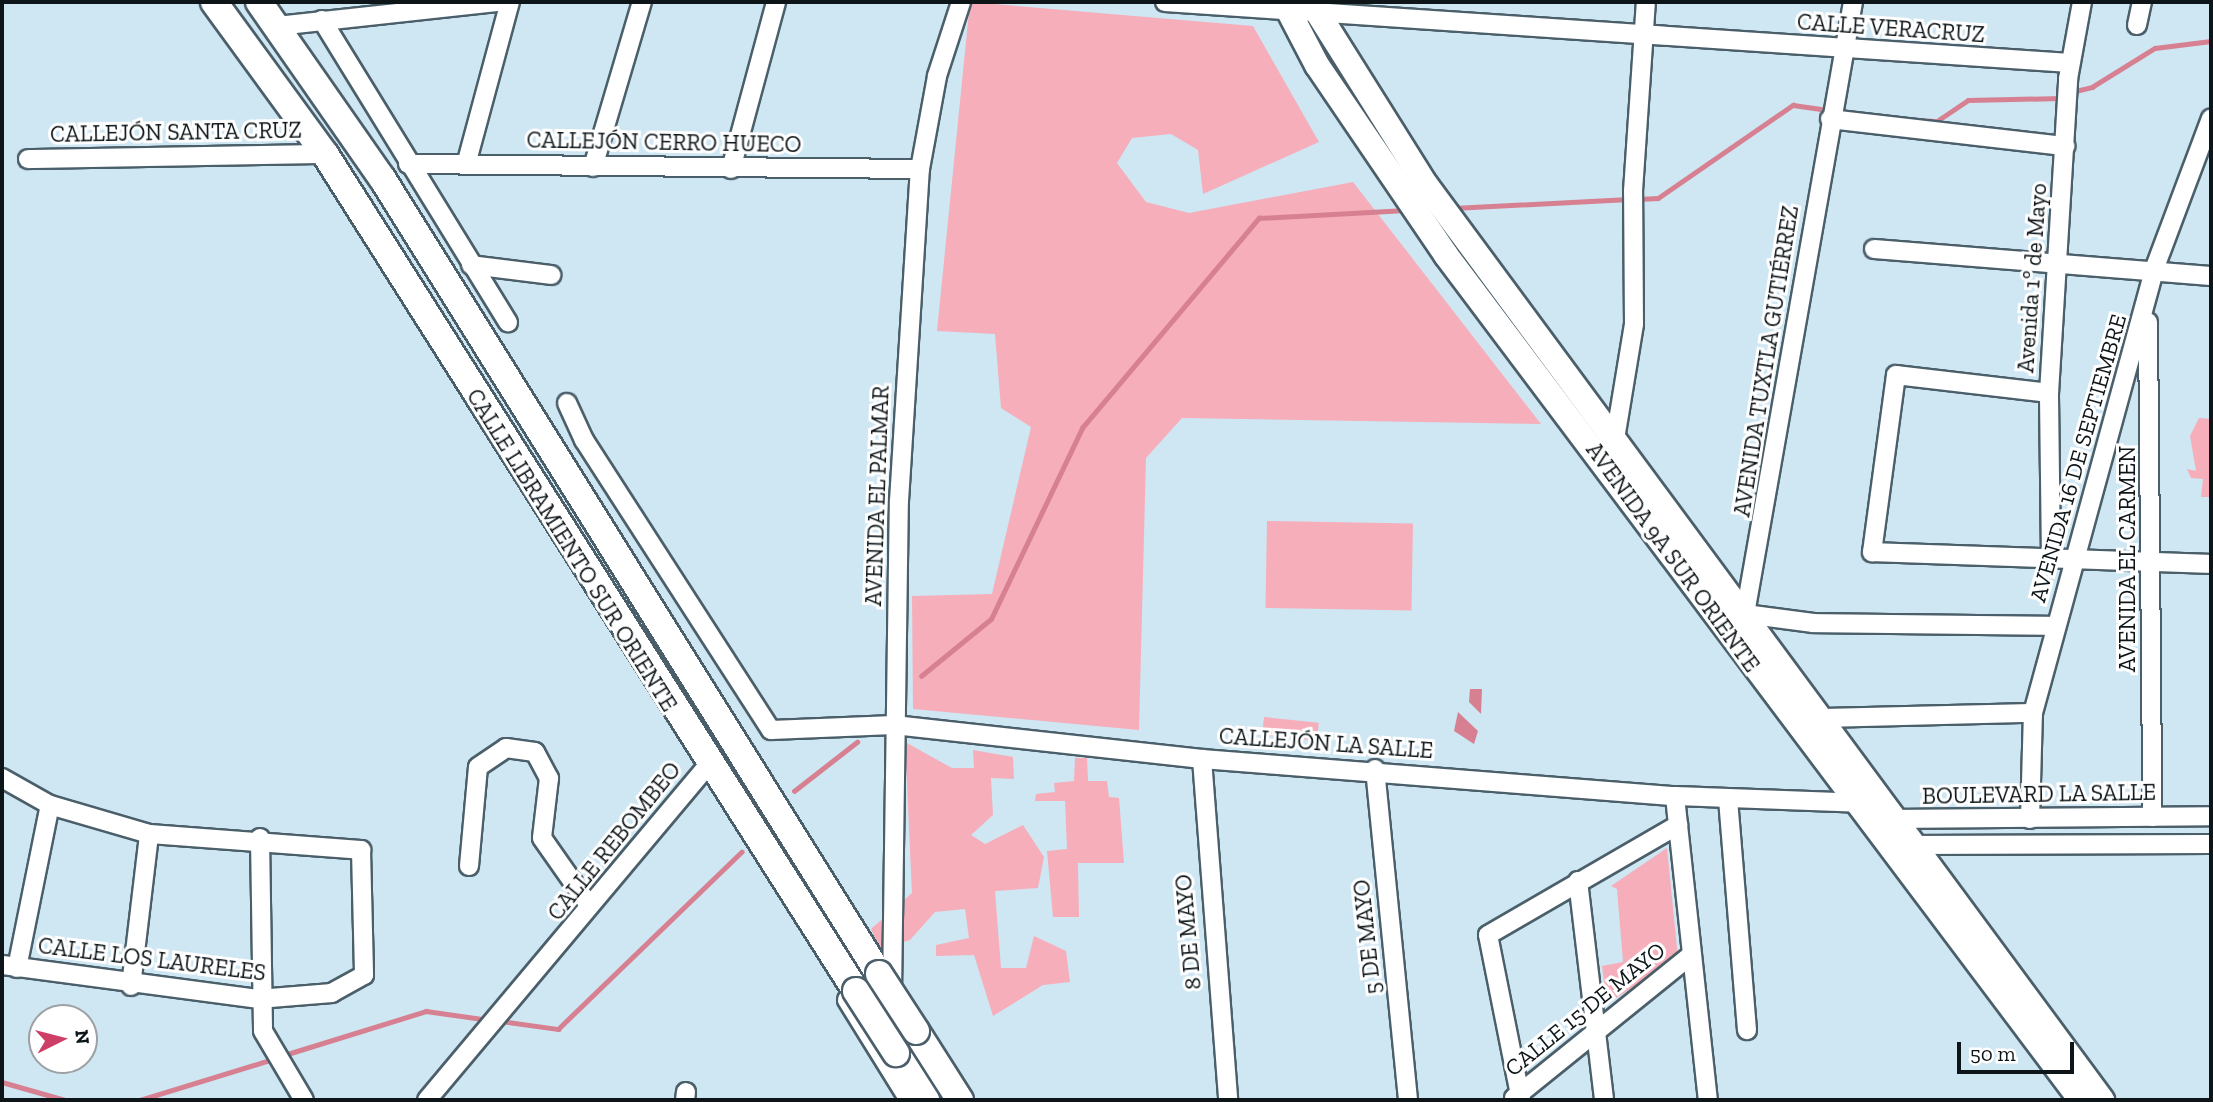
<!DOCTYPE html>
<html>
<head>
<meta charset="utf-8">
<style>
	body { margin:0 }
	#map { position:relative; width:2213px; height:1102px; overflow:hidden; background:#cfe6f3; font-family:"Zilla Slab",serif }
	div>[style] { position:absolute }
	.green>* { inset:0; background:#f6aebb; transform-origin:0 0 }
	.water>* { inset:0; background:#d68091 }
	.stream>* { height:4.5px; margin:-2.25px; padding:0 2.25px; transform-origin:2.25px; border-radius:2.25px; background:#d68091 }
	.roads { filter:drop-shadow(2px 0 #4b5f6a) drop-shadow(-2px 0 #4b5f6a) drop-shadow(0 2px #4b5f6a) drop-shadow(0 -2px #4b5f6a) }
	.minor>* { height:18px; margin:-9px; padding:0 9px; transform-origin:9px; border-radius:9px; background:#fff }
	.secondary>* { height:24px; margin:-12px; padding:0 12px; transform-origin:12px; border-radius:12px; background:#fff }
	.primary>* { height:26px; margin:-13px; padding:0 13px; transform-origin:13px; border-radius:13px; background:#fff }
	.bridges { filter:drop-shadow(2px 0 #4b5f6a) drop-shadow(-2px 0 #4b5f6a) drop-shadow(0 2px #4b5f6a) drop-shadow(0 -2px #4b5f6a) }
	.primary-bridge>* { height:26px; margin:-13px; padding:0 13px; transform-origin:13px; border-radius:13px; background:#fff }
	span { translate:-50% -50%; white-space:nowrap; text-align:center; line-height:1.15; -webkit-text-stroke:6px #fff; paint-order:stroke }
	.street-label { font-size:23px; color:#0d1519 }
	.frame { position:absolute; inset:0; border:4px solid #0d1519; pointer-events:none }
	.north { position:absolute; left:28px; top:1004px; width:70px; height:70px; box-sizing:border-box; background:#fff; border:2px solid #9ea1a3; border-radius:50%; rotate:84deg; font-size:19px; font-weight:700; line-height:28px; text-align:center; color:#0d1519 }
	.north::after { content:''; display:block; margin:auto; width:24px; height:32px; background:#ce3f68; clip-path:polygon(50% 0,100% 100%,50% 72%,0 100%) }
	.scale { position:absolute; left:1957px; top:1042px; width:117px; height:32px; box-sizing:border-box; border:4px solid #0d1519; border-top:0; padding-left:9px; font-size:21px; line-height:24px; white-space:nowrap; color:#0d1519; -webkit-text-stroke:5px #fff; paint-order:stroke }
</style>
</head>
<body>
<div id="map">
	<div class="green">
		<div style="clip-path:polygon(970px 2px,1253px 26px,1319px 142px,1203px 194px,1198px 150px,1171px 134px,1132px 138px,1117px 163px,1146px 202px,1189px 213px,1353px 182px,1541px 424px,1182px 418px,1146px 458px,1139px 730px,913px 709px,912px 596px,992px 594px,1031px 427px,1001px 408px,995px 334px,937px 331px)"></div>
		<div style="clip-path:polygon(2199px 418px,2211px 419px,2211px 497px,2201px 497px,2203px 479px,2191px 478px,2187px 469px,2196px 471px,2190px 436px)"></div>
		<div style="left:1267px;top:521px;width:146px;height:87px;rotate:1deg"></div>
		<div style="left:1264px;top:717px;width:55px;height:18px;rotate:6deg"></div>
		<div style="clip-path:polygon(905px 742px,952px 768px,974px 768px,973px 750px,1013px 757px,1014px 779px,991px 778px,993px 815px,971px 835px,985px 844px,1023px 825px,1044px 857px,1038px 888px,995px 891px,1001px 968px,1026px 968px,1034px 936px,1066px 951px,1070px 982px,1043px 985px,993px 1016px,974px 955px,936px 956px,936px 945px,969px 938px,965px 909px,935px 912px,910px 940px,880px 949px,871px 929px,912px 893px)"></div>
		<div style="clip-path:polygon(1075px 758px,1087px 758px,1088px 781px,1107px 781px,1109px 797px,1119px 798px,1124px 863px,1078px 863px,1079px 917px,1053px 917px,1047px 851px,1067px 849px,1065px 801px,1035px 801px,1036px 794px,1055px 792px,1054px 783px,1074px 781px)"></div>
		<div style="clip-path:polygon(1667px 848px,1678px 958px,1607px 1004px,1602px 966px,1623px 962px,1617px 889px,1611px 886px)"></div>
	</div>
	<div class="water">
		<div style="clip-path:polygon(1470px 689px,1482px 689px,1481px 714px,1469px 702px)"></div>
		<div style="clip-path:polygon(1458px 712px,1478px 731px,1474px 744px,1454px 731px)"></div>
	</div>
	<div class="stream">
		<div style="left:2071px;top:92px;width:22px;rotate:-13deg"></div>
		<div style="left:2092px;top:87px;width:74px;rotate:-31.8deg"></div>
		<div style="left:2155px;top:48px;width:56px;rotate:-7.1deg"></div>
		<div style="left:1837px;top:111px;width:22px;rotate:8deg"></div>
		<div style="left:1906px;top:119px;width:31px;rotate:4deg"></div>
		<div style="left:1937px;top:121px;width:37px;rotate:-34deg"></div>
		<div style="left:1968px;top:100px;width:93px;rotate:-1.2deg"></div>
		<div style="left:1638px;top:199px;width:20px;rotate:-3deg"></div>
		<div style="left:1658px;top:198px;width:164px;rotate:-34.6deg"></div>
		<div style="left:1793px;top:105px;width:35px;rotate:8deg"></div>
		<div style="left:1453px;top:208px;width:176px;rotate:-2.9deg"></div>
		<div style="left:921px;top:676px;width:90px;rotate:-39.2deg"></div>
		<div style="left:991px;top:619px;width:212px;rotate:-64.5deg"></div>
		<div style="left:1082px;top:428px;width:275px;rotate:-49.9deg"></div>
		<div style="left:1259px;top:218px;width:147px;rotate:-3.1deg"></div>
		<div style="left:794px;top:791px;width:80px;rotate:-37.9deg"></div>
		<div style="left:501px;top:1021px;width:58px;rotate:8deg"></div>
		<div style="left:558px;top:1029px;width:255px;rotate:-44deg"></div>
		<div style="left:281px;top:1056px;width:152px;rotate:-17.2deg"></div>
		<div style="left:426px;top:1011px;width:64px;rotate:8.1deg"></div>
		<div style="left:2px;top:1082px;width:66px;rotate:15.9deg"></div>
		<div style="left:140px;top:1100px;width:139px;rotate:-17.1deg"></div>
	</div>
	<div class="roads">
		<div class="minor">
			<div style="left:1165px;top:2px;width:907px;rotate:3.86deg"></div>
			<div style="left:1853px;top:2px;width:621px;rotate:100.01deg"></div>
			<div style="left:1745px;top:614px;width:69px;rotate:7.5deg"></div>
			<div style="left:1813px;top:623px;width:243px;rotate:0.7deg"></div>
			<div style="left:322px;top:20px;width:355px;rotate:58.4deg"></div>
			<div style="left:2137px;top:25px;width:24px;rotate:-78deg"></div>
			<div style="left:277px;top:26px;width:221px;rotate:-6.2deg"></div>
			<div style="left:1830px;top:119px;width:237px;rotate:6.6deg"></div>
			<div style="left:28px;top:159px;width:297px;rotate:-1deg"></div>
			<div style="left:467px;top:161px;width:165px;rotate:-74.9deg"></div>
			<div style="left:408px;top:164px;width:512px;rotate:0.56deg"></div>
			<div style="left:593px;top:167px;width:172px;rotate:-73.5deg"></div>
			<div style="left:731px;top:169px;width:173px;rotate:-74.9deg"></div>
			<div style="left:1874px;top:249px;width:338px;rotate:4.6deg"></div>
			<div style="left:471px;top:265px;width:81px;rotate:7.1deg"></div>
			<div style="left:2148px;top:322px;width:495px;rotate:89.5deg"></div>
			<div style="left:2049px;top:393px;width:154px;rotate:-173.3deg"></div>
			<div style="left:1896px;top:375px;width:179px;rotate:97.7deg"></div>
			<div style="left:1872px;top:552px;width:339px;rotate:2deg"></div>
			<div style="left:567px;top:403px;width:41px;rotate:65.3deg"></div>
			<div style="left:584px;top:440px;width:345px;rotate:57.2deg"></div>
			<div style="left:771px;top:730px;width:123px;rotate:-2.3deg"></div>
			<div style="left:894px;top:725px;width:310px;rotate:6.3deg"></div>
			<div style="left:1202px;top:759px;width:474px;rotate:4.5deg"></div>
			<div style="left:1675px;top:796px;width:190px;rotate:2.1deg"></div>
			<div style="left:1615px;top:439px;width:117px;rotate:-80.6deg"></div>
			<div style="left:1634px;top:324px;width:133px;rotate:-90.4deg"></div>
			<div style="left:1633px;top:191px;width:189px;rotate:-86.1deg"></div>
			<div style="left:2051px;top:560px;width:167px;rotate:-90.7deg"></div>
			<div style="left:2049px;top:393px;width:315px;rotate:-86.5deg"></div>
			<div style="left:2068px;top:79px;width:78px;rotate:-79.7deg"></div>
			<div style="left:1822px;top:718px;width:211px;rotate:-1.4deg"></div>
			<div style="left:1202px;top:759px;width:342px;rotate:85.6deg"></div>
			<div style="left:1375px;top:769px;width:333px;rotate:84.3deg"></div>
			<div style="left:2px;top:778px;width:55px;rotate:29.4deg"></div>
			<div style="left:50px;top:805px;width:103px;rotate:16.3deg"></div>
			<div style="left:149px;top:834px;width:213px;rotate:4.3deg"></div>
			<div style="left:361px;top:850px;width:125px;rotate:88.6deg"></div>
			<div style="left:364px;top:975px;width:37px;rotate:151deg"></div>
			<div style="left:332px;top:993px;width:74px;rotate:175.4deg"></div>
			<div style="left:258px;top:999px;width:258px;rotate:-172.4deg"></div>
			<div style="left:1728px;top:799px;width:232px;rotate:85.3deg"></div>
			<div style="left:1889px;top:819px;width:322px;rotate:-0.5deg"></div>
			<div style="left:2030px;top:819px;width:106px;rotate:-88.4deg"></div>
			<div style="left:2033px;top:713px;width:459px;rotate:-74.7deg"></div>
			<div style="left:2154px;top:270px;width:162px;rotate:-69.4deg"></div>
			<div style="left:1678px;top:825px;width:277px;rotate:83.8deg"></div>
			<div style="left:260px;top:838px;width:193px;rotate:89.1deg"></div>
			<div style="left:263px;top:1031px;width:80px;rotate:59.3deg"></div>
			<div style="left:1905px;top:845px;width:306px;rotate:-0.2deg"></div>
			<div style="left:469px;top:866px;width:99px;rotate:-84.8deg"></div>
			<div style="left:478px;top:767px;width:34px;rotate:-34deg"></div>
			<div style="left:506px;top:748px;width:29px;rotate:8deg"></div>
			<div style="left:535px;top:752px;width:30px;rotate:62deg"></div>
			<div style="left:549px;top:778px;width:60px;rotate:96.7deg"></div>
			<div style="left:542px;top:838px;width:82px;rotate:55deg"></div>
			<div style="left:1578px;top:881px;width:221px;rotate:83.2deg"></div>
			<div style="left:17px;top:968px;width:166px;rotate:-78.6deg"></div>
			<div style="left:131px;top:986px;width:153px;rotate:-83.2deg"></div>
			<div style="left:892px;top:993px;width:492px;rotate:-89.2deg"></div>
			<div style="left:899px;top:501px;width:333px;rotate:-86.4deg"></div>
			<div style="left:920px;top:169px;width:95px;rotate:-79.6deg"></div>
			<div style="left:937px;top:76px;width:78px;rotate:-72deg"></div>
			<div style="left:847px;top:1000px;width:118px;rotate:58.2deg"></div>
			<div style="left:1514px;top:1098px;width:228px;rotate:-38.9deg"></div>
			<div style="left:427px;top:1100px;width:437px;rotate:-50deg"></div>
			<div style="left:685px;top:1100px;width:8px;rotate:-83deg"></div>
			<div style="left:1521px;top:1100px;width:168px;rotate:-101.3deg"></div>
			<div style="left:1488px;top:935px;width:220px;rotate:-30.1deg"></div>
			<div style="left:1678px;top:825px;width:29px;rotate:-96deg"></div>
		</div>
		<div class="secondary">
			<div style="left:1284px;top:2px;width:71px;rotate:62.4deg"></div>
			<div style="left:1317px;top:65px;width:230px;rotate:55.8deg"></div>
			<div style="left:1446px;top:255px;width:1057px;rotate:53.08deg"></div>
			<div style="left:1311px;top:2px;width:216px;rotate:57.9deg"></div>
			<div style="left:1426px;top:185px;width:1138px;rotate:53.54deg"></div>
		</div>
		<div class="primary">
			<div style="left:214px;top:2px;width:188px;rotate:53.9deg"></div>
			<div style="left:325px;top:154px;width:991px;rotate:57.61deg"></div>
			<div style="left:259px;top:2px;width:215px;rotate:55.1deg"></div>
			<div style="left:382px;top:178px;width:938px;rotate:58.02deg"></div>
			<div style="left:916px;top:1031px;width:82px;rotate:57.5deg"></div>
			<div style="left:896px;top:1053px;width:56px;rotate:57.4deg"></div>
		</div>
	</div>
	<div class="bridges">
		<div class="primary-bridge">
			<div style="left:879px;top:974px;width:68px;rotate:57deg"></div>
			<div style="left:856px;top:991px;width:74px;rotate:57.2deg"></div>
		</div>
	</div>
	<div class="street-label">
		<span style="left:1891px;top:28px;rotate:4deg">CALLE VERACRUZ</span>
		<span style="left:176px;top:132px;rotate:-1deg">CALLEJÓN SANTA CRUZ</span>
		<span style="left:664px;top:142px;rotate:1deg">CALLEJÓN CERRO HUECO</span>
		<span style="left:2032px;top:278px;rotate:-86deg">Avenida 1º de Mayo</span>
		<span style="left:1766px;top:361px;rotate:-81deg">AVENIDA TUXTLA GUTIÉRREZ</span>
		<span style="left:2078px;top:458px;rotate:-74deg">AVENIDA 16 DE SEPTIEMBRE</span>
		<span style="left:877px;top:496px;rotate:-88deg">AVENIDA EL PALMAR</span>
		<span style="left:572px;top:550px;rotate:58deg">CALLE LIBRAMIENTO SUR ORIENTE</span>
		<span style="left:1673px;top:557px;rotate:54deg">AVENIDA 9A SUR ORIENTE</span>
		<span style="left:2127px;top:559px;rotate:-90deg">AVENIDA EL CARMEN</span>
		<span style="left:1326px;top:743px;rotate:4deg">CALLEJÓN LA SALLE</span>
		<span style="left:2039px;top:794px;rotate:-1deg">BOULEVARD LA SALLE</span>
		<span style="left:614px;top:841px;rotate:-51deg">CALLE REBOMBEO</span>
		<span style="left:1188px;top:932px;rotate:-95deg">8 DE MAYO</span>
		<span style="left:1367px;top:937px;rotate:-96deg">5 DE MAYO</span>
		<span style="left:152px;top:959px;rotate:7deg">CALLE LOS LAURELES</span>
		<span style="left:1585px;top:1009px;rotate:-39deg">CALLE 15 DE MAYO</span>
	</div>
	<div class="frame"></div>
	<div class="north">N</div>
	<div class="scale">50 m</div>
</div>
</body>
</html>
